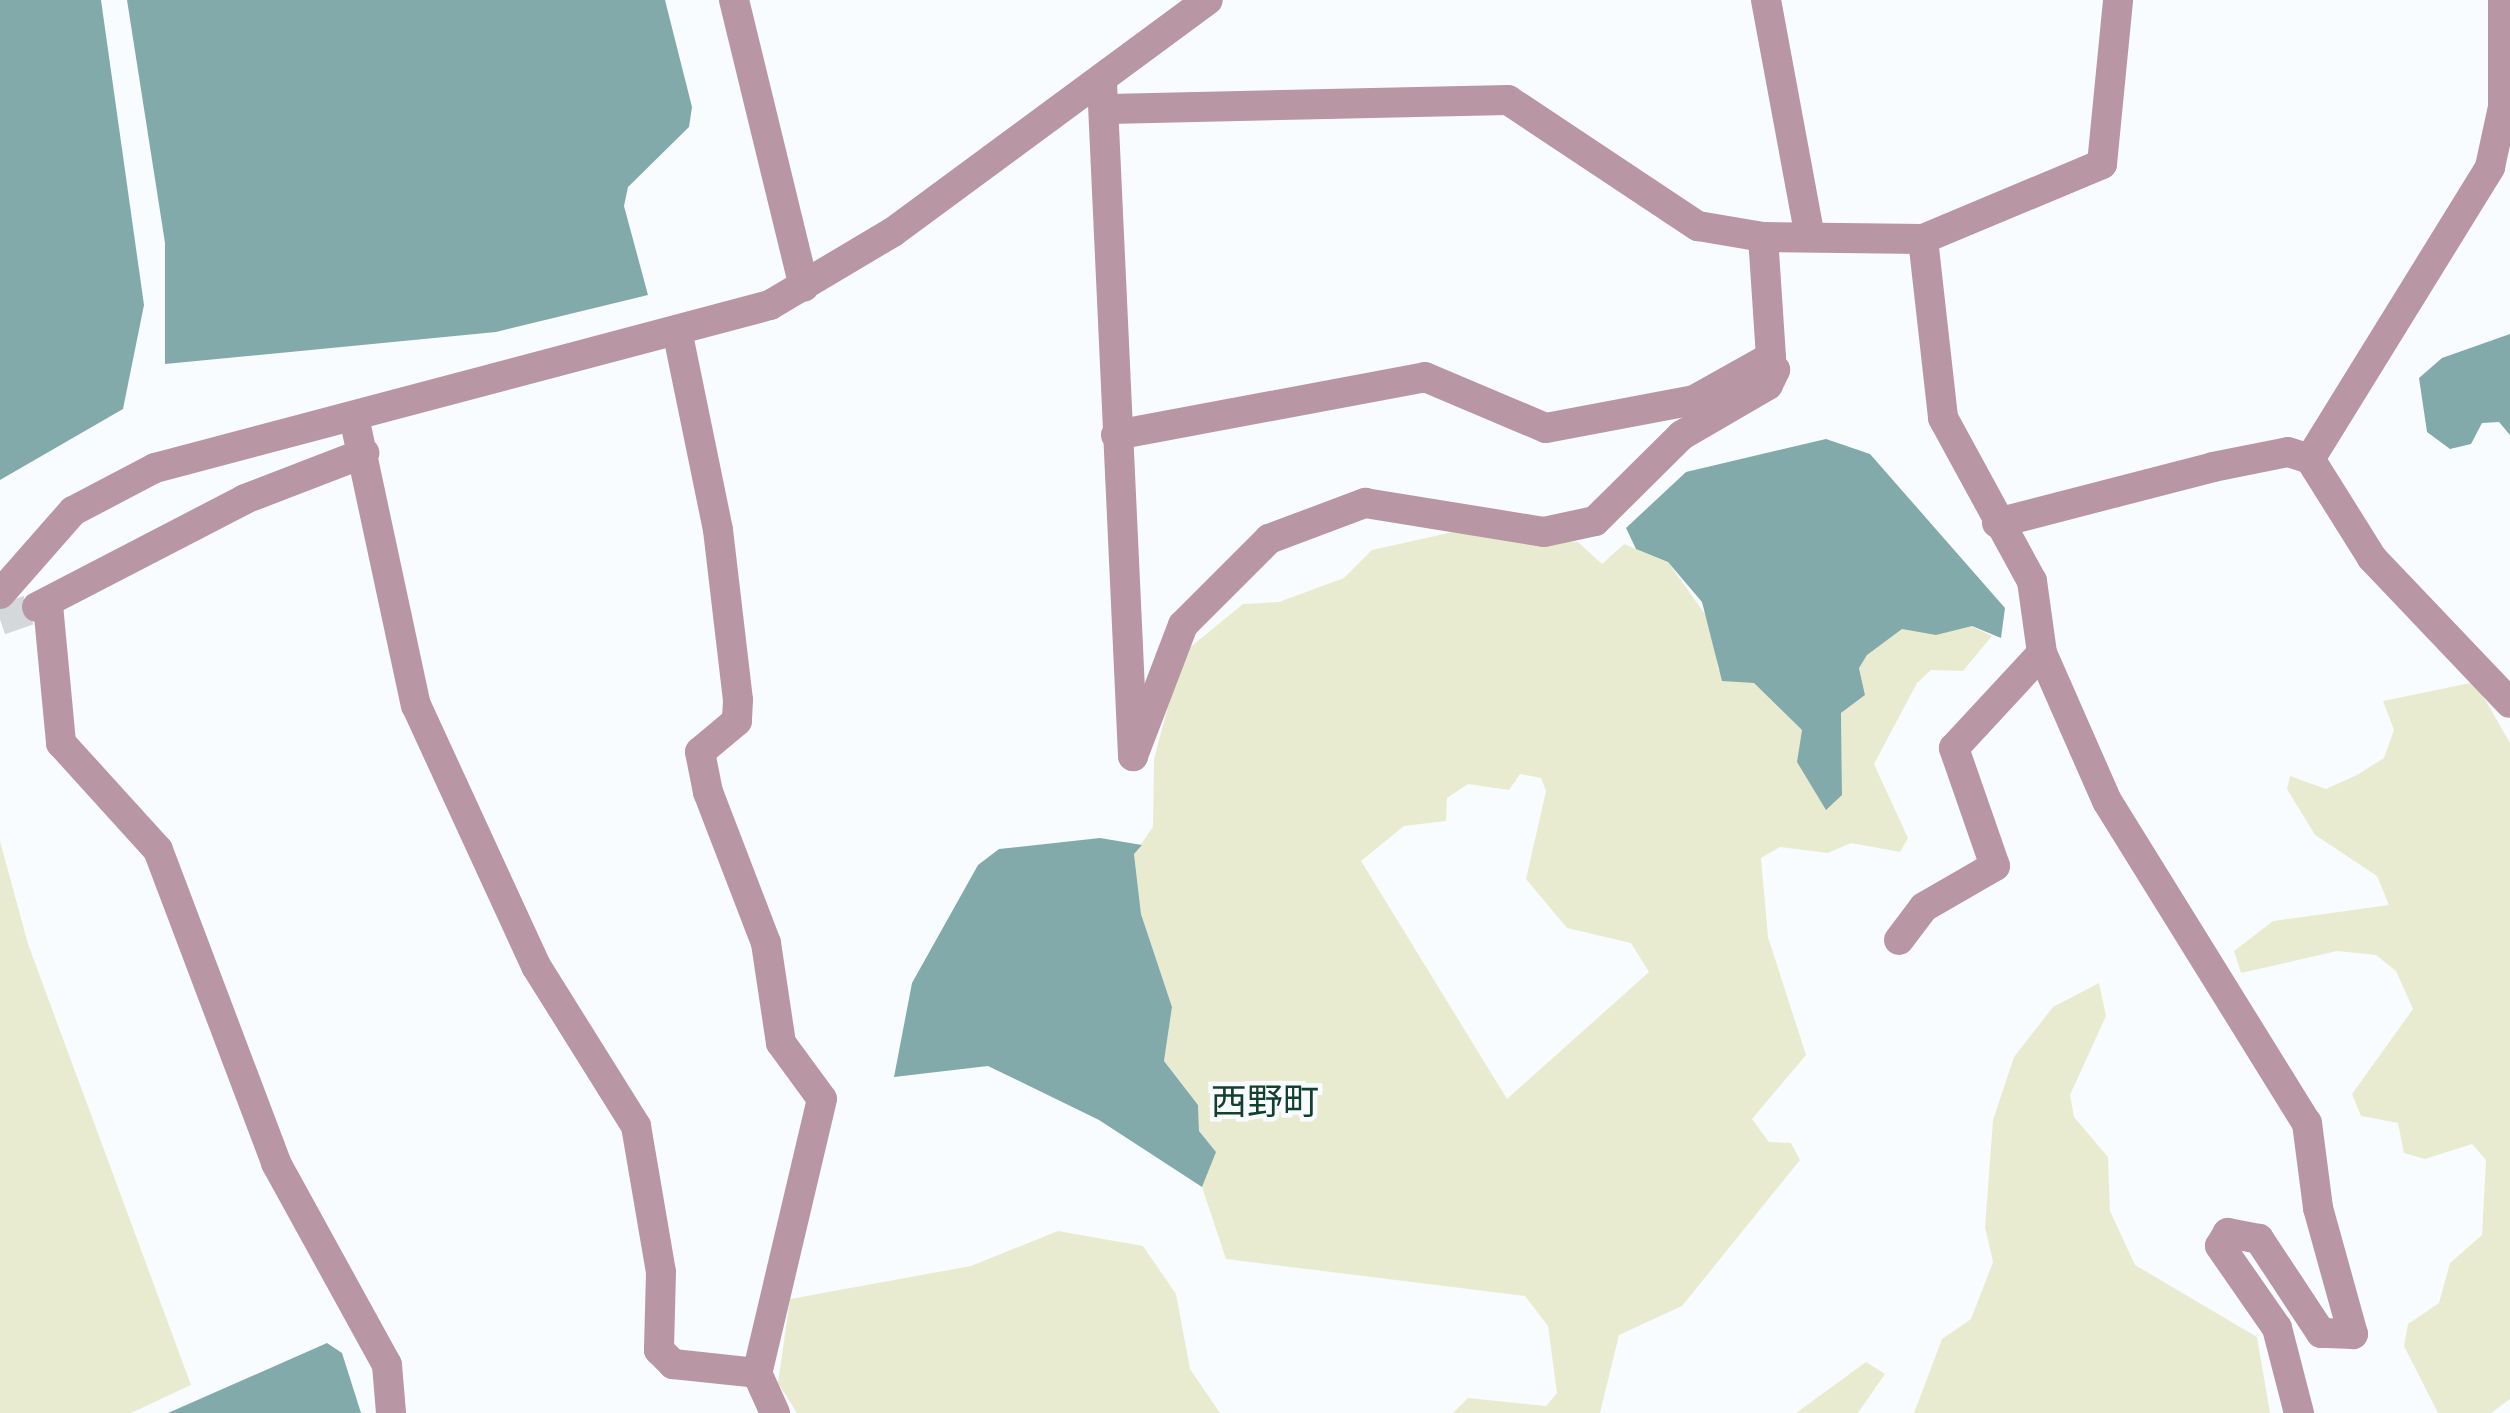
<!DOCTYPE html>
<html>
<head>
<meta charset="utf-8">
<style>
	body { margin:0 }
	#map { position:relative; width:2510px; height:1413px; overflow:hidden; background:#f9fcff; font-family:"Source Sans 3","Noto Sans JP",sans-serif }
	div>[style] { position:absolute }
	.green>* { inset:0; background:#e9ebd1 }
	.water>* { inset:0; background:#83aaaa }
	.minor-tunnel>* { height:30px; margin-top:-15px; transform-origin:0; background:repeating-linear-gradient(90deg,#d5d8db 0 30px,transparent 0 45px) }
	.minor>* { height:30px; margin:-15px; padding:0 15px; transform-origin:15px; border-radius:15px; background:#b996a3 }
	span { translate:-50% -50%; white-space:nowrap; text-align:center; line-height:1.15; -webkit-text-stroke:9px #f9fcff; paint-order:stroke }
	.quarter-label { font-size:36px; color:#13402d }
</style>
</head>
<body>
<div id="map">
	<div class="green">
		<div style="clip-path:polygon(evenodd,1453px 532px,1578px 542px,1602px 564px,1624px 544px,1668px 562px,1712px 624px,1718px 670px,1754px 683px,1802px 730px,1842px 795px,1841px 713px,1865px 695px,1859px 667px,1867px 655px,1901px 629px,1971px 626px,1992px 636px,1963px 671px,1931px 670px,1917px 683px,1874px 764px,1908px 838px,1900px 852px,1851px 843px,1828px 853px,1780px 847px,1761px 858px,1768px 937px,1806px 1055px,1752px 1119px,1769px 1142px,1791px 1143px,1800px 1160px,1682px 1306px,1619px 1335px,1600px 1413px,1453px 1413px,1468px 1398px,1546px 1406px,1557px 1393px,1548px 1326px,1525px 1296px,1226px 1259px,1202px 1187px,1215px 1152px,1199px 1131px,1198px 1105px,1164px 1061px,1172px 1007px,1141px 914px,1134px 854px,1153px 827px,1154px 759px,1182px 654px,1243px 604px,1279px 602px,1344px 578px,1372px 550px,1453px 532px,1520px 774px,1541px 778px,1546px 791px,1526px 879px,1567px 928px,1631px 943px,1649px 972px,1507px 1099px,1361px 861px,1404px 826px,1446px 821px,1447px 798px,1468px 784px,1509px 790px,1520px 774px)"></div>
		<div style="clip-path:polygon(2475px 682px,2510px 743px,2510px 1399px,2491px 1413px,2438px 1413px,2404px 1346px,2408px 1324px,2439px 1303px,2450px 1263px,2482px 1235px,2486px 1160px,2472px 1144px,2425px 1159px,2404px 1153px,2398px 1123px,2361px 1116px,2352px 1094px,2413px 1009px,2396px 971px,2376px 955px,2337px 951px,2241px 973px,2234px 951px,2273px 921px,2389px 905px,2377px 876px,2315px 835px,2287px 789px,2290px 776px,2326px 789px,2357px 775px,2384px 758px,2394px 730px,2383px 701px)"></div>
		<div style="clip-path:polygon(0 841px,28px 944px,191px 1385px,131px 1413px,0 1413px)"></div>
		<div style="clip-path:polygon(2099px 983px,2106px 1016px,2070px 1095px,2074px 1117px,2108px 1157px,2110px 1211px,2135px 1265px,2257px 1337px,2270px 1413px,1914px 1413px,1942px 1339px,1971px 1319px,1993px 1262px,1985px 1227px,1993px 1120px,2014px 1057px,2053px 1007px)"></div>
		<div style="clip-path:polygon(1058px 1231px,1143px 1246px,1176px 1294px,1190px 1369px,1220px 1413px,797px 1413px,778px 1383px,790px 1299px,971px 1266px)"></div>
		<div style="clip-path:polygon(1866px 1362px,1885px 1374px,1858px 1413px,1796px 1413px)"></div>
	</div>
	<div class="water">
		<div style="clip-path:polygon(0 0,101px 0,144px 305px,123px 409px,0 480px)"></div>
		<div style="clip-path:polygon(127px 0,665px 0,692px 107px,689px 127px,628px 187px,624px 206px,648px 295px,496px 332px,165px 364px,165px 243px)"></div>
		<div style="clip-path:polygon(2510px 334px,2510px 435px,2499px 422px,2482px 423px,2471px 444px,2450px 449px,2427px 432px,2419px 378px,2442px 358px)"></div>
		<div style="clip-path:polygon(1826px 439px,1870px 454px,2005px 608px,2001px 638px,1972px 626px,1936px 635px,1902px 629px,1867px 655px,1859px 668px,1865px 695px,1841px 713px,1842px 795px,1826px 810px,1797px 762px,1802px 730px,1754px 683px,1722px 681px,1702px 602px,1668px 562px,1636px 549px,1626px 528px,1686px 472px)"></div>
		<div style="clip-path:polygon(1100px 838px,1142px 845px,1134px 854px,1141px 914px,1172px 1007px,1164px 1061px,1198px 1105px,1199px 1131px,1216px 1152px,1202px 1187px,1099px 1120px,988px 1066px,894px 1077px,912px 983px,978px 865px,999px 849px)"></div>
		<div style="clip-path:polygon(327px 1343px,342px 1353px,361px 1413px,168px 1413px)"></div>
	</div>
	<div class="minor-tunnel">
		<div style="left:0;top:620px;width:39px;rotate:-19deg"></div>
	</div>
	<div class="minor">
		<div style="left:734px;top:0;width:295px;rotate:76.3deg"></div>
		<div style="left:1766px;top:0;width:237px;rotate:79.5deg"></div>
		<div style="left:1102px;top:83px;width:674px;rotate:87.36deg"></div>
		<div style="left:1133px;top:756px;width:140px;rotate:-69.1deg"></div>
		<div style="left:1183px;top:625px;width:122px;rotate:-45deg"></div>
		<div style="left:1269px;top:539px;width:103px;rotate:-20.6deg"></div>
		<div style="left:1365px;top:503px;width:181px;rotate:9.2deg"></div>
		<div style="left:1544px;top:532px;width:52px;rotate:-12.2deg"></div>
		<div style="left:1595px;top:521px;width:122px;rotate:-44.7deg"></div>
		<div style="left:1682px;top:435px;width:99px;rotate:-30.2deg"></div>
		<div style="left:1768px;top:385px;width:17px;rotate:-65deg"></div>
		<div style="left:1775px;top:370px;width:11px;rotate:-135deg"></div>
		<div style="left:1109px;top:109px;width:399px;rotate:-1.3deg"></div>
		<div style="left:1508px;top:100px;width:228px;rotate:33.6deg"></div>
		<div style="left:1698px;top:226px;width:66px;rotate:9.6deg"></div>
		<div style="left:1763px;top:237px;width:160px;rotate:0.7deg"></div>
		<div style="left:1923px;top:239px;width:194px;rotate:-22.7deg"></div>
		<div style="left:2102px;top:164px;width:165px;rotate:-84.4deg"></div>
		<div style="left:1923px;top:239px;width:180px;rotate:83.6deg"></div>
		<div style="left:1943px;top:418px;width:186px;rotate:61.4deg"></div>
		<div style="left:2032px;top:581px;width:73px;rotate:82.1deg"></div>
		<div style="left:2042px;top:653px;width:162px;rotate:66.3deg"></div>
		<div style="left:2107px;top:801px;width:379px;rotate:58.2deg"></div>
		<div style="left:2307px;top:1123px;width:86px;rotate:82.6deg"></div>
		<div style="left:2318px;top:1208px;width:131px;rotate:74.5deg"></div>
		<div style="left:2353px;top:1334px;width:32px;rotate:-178deg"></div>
		<div style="left:2321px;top:1333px;width:113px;rotate:-123.4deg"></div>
		<div style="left:2259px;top:1239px;width:32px;rotate:-169deg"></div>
		<div style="left:2228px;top:1233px;width:15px;rotate:122deg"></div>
		<div style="left:2220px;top:1246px;width:100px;rotate:55.2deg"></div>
		<div style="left:2277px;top:1328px;width:88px;rotate:75.5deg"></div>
		<div style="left:678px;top:335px;width:199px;rotate:78.4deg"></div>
		<div style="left:718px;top:530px;width:171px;rotate:83.3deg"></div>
		<div style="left:738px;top:700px;width:21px;rotate:93deg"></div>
		<div style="left:737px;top:721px;width:48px;rotate:140deg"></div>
		<div style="left:700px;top:752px;width:41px;rotate:78.7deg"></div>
		<div style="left:708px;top:792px;width:162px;rotate:69deg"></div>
		<div style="left:766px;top:943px;width:101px;rotate:81.5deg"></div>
		<div style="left:781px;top:1043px;width:69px;rotate:53.8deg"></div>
		<div style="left:822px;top:1099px;width:282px;rotate:103.3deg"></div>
		<div style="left:757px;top:1373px;width:44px;rotate:65.8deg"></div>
		<div style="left:354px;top:417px;width:295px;rotate:77.9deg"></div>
		<div style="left:416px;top:705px;width:287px;rotate:65.3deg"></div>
		<div style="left:536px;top:966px;width:189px;rotate:58deg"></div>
		<div style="left:636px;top:1126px;width:148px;rotate:80.3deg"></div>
		<div style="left:661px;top:1272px;width:78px;rotate:91.5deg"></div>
		<div style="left:659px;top:1350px;width:20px;rotate:45deg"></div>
		<div style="left:673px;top:1364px;width:84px;rotate:6.1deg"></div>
		<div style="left:1116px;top:435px;width:314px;rotate:-10.6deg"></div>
		<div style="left:1425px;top:377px;width:131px;rotate:22.9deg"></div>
		<div style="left:1546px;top:428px;width:151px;rotate:-10.7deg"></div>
		<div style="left:1694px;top:400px;width:88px;rotate:-29.2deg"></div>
		<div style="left:1771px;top:357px;width:120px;rotate:-93.8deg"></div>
		<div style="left:2310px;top:459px;width:343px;rotate:-58.3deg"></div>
		<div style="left:2490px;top:167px;width:61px;rotate:-77.8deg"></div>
		<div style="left:2503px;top:107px;width:107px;rotate:-90deg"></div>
		<div style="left:1997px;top:523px;width:223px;rotate:-14.5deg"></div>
		<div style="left:2213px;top:467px;width:76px;rotate:-11.3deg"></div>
		<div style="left:2288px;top:452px;width:23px;rotate:18deg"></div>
		<div style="left:2310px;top:459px;width:117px;rotate:57.9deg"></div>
		<div style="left:2372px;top:558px;width:200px;rotate:46.4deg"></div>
		<div style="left:0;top:594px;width:111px;rotate:-48.7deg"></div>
		<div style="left:73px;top:511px;width:93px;rotate:-27.7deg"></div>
		<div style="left:155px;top:468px;width:636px;rotate:-14.84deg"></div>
		<div style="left:770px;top:305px;width:143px;rotate:-30.7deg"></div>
		<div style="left:893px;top:232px;width:391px;rotate:-36.4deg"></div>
		<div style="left:48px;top:605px;width:139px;rotate:84.6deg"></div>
		<div style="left:61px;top:743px;width:144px;rotate:47.8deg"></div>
		<div style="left:158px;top:850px;width:335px;rotate:69.3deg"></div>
		<div style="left:276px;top:1163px;width:230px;rotate:61.2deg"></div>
		<div style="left:387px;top:1365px;width:48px;rotate:85.2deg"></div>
		<div style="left:37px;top:607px;width:234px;rotate:-27.4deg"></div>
		<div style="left:245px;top:499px;width:128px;rotate:-21.1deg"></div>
		<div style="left:1899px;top:940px;width:41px;rotate:-52.9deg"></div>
		<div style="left:1924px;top:907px;width:82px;rotate:-30deg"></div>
		<div style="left:1995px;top:866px;width:125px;rotate:-109.2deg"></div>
		<div style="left:1954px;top:748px;width:129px;rotate:-47.2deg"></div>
	</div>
	<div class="quarter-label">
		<span style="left:1265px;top:1103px">西野町</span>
	</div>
</div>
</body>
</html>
